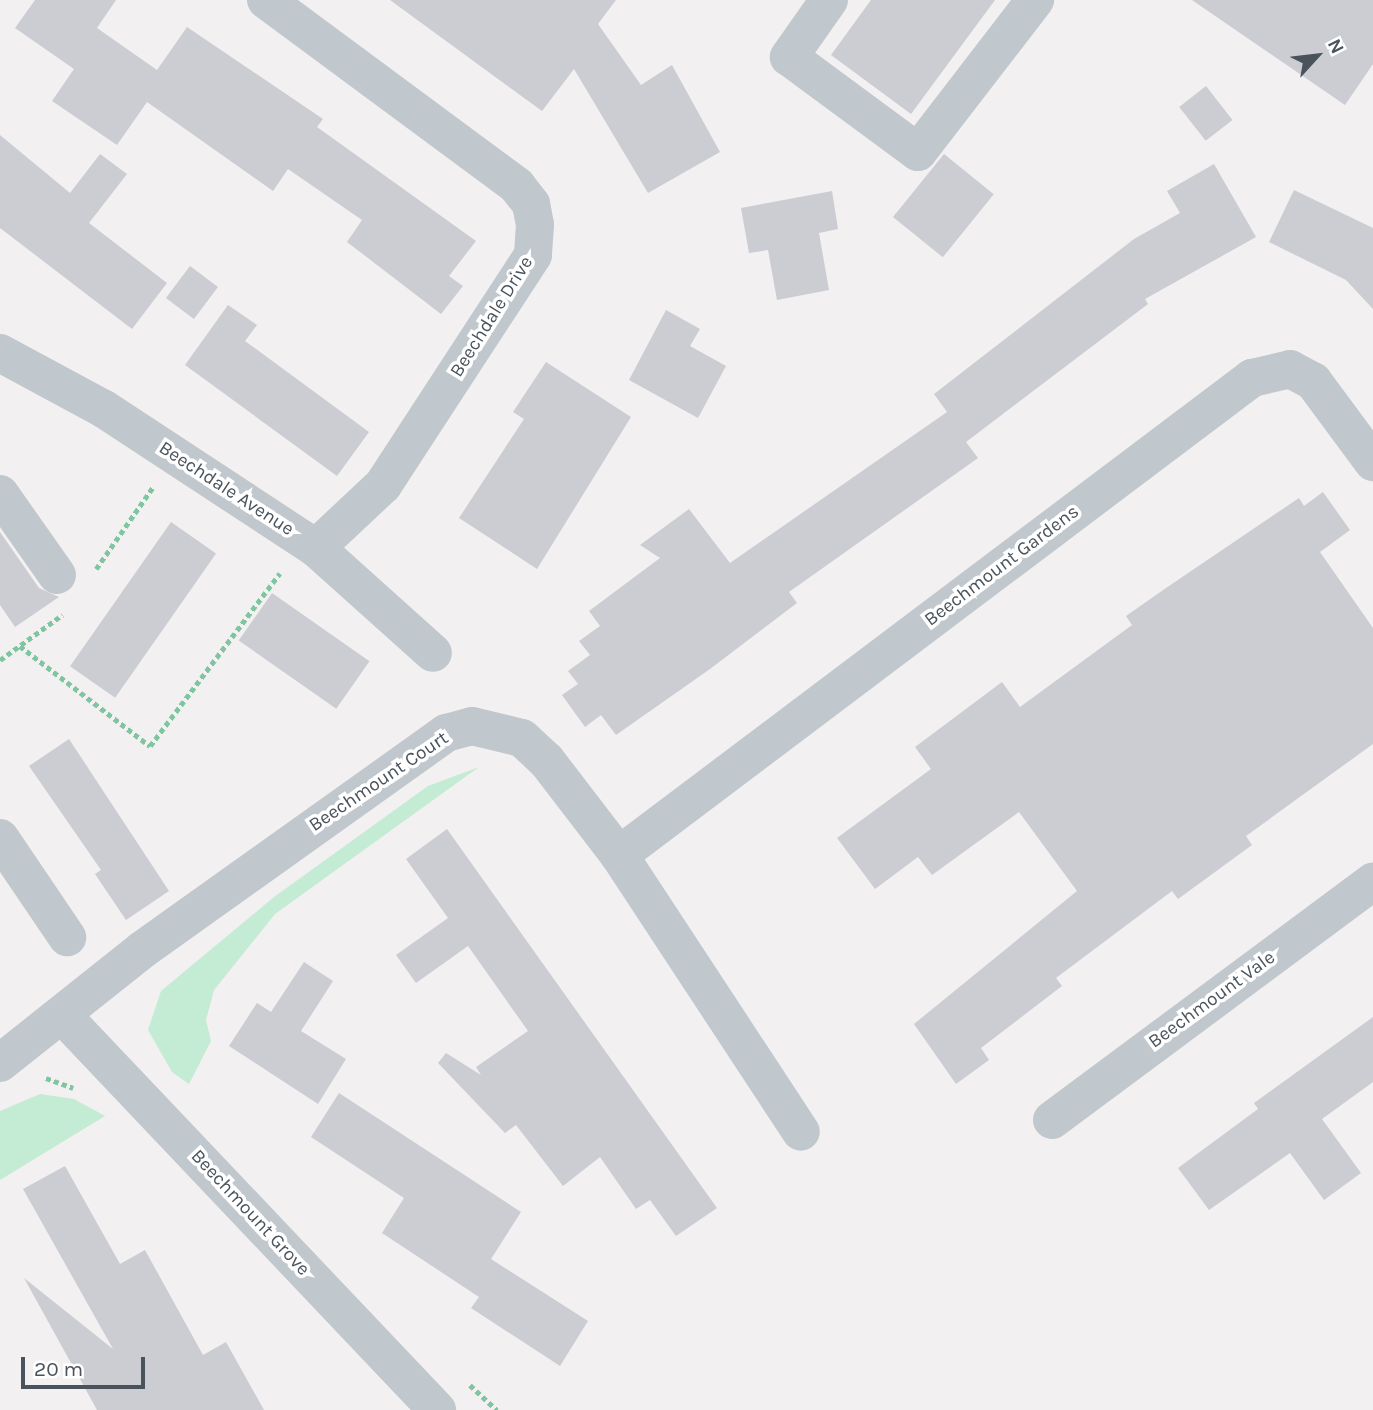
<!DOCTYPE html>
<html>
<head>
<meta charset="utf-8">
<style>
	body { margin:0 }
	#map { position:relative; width:1373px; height:1410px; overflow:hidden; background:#f2f0f0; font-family:Karla,sans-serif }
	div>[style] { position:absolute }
	.green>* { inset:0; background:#c4ebd3 }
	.building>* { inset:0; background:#cbcdd2; transform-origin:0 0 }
	.path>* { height:4.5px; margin-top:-2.25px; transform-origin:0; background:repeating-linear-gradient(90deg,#80c5a2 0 5px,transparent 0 8.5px) }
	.minor>* { height:38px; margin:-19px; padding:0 19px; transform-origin:19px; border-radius:19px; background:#c0c7cd }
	span { translate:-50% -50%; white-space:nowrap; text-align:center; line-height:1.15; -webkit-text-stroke:7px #fff; paint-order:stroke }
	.street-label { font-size:19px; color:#4a535b }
	.north { position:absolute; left:1282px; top:21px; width:70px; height:70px; -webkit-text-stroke:5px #fff; paint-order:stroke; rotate:63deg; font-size:19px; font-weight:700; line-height:28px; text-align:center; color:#4a535b }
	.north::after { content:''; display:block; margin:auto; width:24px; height:32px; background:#4a535b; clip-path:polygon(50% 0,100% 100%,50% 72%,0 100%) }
	.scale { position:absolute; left:21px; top:1357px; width:124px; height:32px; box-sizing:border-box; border:4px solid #4a535b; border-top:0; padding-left:9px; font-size:21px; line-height:24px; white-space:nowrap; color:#4a535b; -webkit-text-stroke:5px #fff; paint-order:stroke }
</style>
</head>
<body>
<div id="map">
	<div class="green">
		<div style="clip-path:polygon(479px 767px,275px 914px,214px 990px,206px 1020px,211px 1041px,189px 1084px,172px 1072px,148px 1030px,161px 991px,274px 897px,428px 786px)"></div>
		<div style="clip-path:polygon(40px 1094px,74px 1099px,105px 1116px,0 1180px,0 1111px)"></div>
	</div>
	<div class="building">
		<div style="clip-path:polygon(35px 0,116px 0,97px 28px,157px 70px,187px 27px,323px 119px,317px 127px,476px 241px,449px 276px,463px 286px,441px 314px,347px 242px,362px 220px,288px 169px,273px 191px,147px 102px,117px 145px,52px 101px,74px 69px,15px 28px)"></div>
		<div style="clip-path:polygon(390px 0,616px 0,598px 24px,641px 85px,672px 65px,720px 152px,648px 193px,574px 69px,542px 111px)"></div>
		<div style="clip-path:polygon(871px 0,995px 0,911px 114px,831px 55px)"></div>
		<div style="clip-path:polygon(1192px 0,1373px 0,1373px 64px,1345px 105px)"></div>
		<div style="left:1206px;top:86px;width:43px;height:34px;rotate:52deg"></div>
		<div style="clip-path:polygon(0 135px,70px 193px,100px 154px,127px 174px,89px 223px,167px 283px,132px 329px,0 228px)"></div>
		<div style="left:944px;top:154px;width:64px;height:81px;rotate:39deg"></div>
		<div style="clip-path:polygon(1214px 164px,1256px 237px,1145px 299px,1148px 304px,966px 442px,978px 458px,789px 592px,797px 603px,710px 669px,616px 735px,601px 715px,585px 727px,562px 695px,578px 684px,568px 671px,590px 655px,579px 641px,600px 626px,589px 611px,660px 558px,640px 545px,689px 509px,730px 563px,947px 412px,934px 394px,1134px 239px,1180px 213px,1167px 191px)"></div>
		<div style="clip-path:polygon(1294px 190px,1373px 228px,1373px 309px,1346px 280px,1269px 242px)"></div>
		<div style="clip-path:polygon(832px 191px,838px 229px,819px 233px,829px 290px,777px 300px,768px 250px,749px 253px,741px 208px)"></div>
		<div style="left:190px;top:266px;width:35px;height:40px;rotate:37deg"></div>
		<div style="clip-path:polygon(228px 305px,257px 325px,245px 341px,369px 432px,337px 476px,185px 365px)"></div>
		<div style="clip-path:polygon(666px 310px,700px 329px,690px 346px,726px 366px,698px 418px,629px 380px)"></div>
		<div style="clip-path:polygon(546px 362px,631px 417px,537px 569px,459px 518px,524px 419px,513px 412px)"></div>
		<div style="clip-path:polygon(1323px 492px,1350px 530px,1320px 552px,1373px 628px,1373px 744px,1246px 836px,1252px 845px,1178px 899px,1172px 891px,1056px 978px,1062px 986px,981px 1048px,989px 1060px,956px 1084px,914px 1024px,1077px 891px,1019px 812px,932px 875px,918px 857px,875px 889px,837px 838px,931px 769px,915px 747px,1002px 682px,1020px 707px,1132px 625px,1126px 616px,1166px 588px,1299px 498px,1304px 506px)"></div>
		<div style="left:171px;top:522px;width:55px;height:176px;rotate:35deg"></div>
		<div style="clip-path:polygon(0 532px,39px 588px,59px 597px,15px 627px,0 605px)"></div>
		<div style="left:272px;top:593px;width:119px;height:58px;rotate:35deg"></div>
		<div style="clip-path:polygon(69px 739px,169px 891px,126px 920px,95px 874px,101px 870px,29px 766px)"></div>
		<div style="clip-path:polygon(447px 829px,717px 1208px,676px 1236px,650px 1200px,636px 1209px,600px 1157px,563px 1186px,516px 1125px,505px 1133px,438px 1063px,446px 1053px,481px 1075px,476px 1067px,528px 1031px,468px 946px,416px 983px,396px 955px,448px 918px,406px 859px)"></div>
		<div style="clip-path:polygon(304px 962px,333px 981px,301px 1031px,346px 1059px,318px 1104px,229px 1046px,257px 1003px,271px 1012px)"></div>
		<div style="clip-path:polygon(1373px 1017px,1373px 1082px,1322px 1119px,1361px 1173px,1324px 1200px,1290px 1153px,1209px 1210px,1178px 1168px,1258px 1109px,1254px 1103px)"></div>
		<div style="clip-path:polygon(339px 1093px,521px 1212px,491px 1259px,588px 1321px,560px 1366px,471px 1308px,479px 1297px,382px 1233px,404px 1198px,311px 1137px)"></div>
		<div style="clip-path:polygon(65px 1166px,120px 1264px,145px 1250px,203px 1355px,226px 1342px,264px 1410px,97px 1410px,24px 1278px,113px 1349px,23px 1189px)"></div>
	</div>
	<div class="path">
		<div style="left:96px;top:569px;width:100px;rotate:-55.2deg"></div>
		<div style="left:20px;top:646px;width:164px;rotate:37.6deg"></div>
		<div style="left:150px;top:746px;width:216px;rotate:-53.1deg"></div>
		<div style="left:0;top:660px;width:77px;rotate:-36deg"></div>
		<div style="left:46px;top:1078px;width:29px;rotate:20deg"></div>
		<div style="left:470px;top:1385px;width:37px;rotate:43deg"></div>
	</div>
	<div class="minor">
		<div style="left:266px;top:0;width:312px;rotate:36.5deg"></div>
		<div style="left:517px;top:186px;width:23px;rotate:52deg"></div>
		<div style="left:531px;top:204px;width:21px;rotate:79deg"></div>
		<div style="left:535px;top:225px;width:30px;rotate:94deg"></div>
		<div style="left:533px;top:255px;width:275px;rotate:123.1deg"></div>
		<div style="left:383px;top:485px;width:92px;rotate:136.8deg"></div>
		<div style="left:829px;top:0;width:70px;rotate:125.1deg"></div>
		<div style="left:789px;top:57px;width:160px;rotate:36.4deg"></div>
		<div style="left:918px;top:152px;width:192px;rotate:-52.4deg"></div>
		<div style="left:0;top:353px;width:118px;rotate:28.3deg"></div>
		<div style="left:104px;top:409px;width:254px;rotate:33.3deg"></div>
		<div style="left:316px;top:548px;width:157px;rotate:41.9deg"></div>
		<div style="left:0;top:494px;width:99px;rotate:54.9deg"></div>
		<div style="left:0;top:838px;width:120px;rotate:55.9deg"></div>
		<div style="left:619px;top:855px;width:793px;rotate:-37deg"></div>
		<div style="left:1252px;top:378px;width:39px;rotate:-13deg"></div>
		<div style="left:1290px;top:369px;width:26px;rotate:28deg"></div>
		<div style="left:1313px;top:381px;width:101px;rotate:53.5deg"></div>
		<div style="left:64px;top:1017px;width:542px;rotate:46.5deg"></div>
		<div style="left:0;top:1063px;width:181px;rotate:-38.5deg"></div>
		<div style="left:142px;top:950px;width:374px;rotate:-35.5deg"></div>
		<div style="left:446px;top:733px;width:27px;rotate:-15deg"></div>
		<div style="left:472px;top:726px;width:51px;rotate:13.5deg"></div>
		<div style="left:522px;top:738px;width:33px;rotate:43deg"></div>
		<div style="left:546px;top:760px;width:120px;rotate:52.5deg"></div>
		<div style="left:619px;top:855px;width:331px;rotate:56.7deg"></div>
		<div style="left:1052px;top:1120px;width:400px;rotate:-36.6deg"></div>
	</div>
	<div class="street-label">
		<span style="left:492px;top:317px;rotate:-58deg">Beechdale Drive</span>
		<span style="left:226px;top:489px;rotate:33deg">Beechdale Avenue</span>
		<span style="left:1002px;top:566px;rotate:-37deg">Beechmount Gardens</span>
		<span style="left:379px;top:782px;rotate:-34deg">Beechmount Court</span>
		<span style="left:1212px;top:1000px;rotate:-36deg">Beechmount Vale</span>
		<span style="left:250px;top:1213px;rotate:47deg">Beechmount Grove</span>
	</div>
	<div class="north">N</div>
	<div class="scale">20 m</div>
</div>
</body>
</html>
